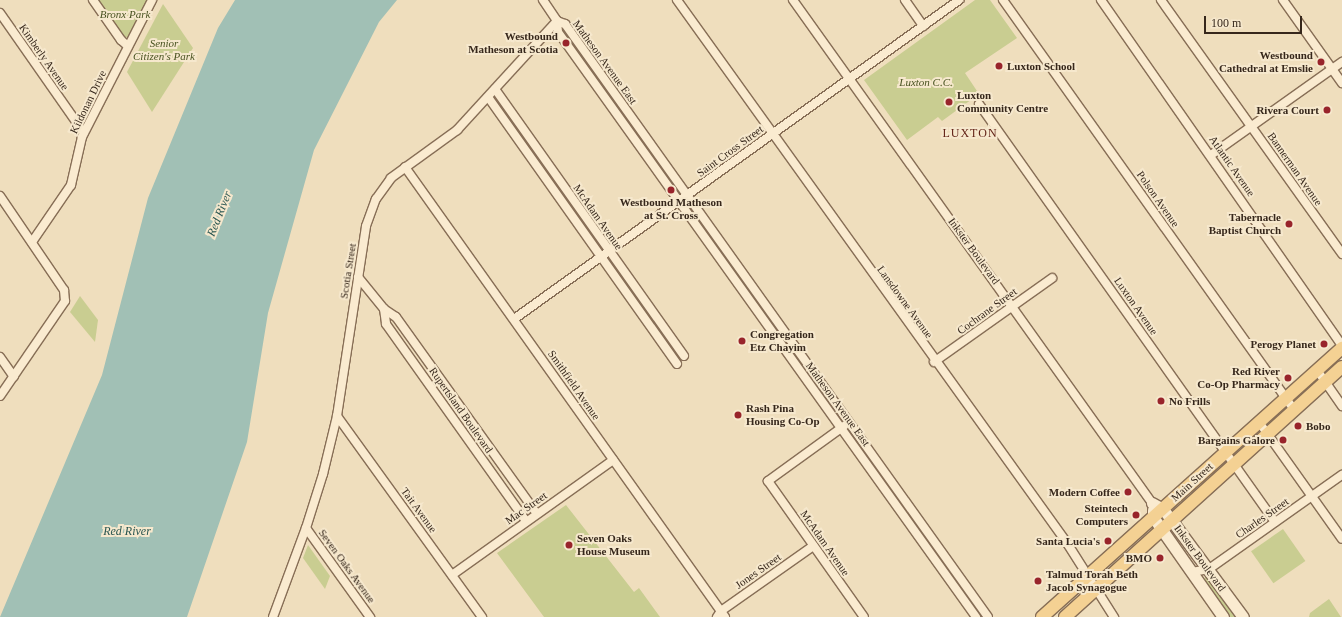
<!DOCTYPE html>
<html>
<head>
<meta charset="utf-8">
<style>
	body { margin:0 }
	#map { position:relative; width:1342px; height:617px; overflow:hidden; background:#efdebd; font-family:"Times New Roman",serif }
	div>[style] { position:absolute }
	.green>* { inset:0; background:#c9cd91; transform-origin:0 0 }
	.water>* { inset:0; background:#a1c0b5 }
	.roads { filter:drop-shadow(1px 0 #876e56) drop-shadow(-1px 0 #876e56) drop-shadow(0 1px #876e56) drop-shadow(0 -1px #876e56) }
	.minor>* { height:8px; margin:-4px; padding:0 4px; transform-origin:4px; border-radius:4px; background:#faebd0 }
	.secondary>* { height:11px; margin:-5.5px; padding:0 5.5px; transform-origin:5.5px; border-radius:5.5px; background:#faebd0 }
	.primary>* { height:12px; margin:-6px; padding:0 6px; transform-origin:6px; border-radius:6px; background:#f4d193 }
	.dots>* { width:11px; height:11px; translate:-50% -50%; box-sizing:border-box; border:2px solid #f6e8cd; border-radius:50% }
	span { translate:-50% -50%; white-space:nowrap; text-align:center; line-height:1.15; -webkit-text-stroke:4px #f6e8cd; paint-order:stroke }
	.park-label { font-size:11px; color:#495321; font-style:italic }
	.poi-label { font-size:11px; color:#36271b; font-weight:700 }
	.right { translate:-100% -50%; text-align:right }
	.left { translate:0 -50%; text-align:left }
	.street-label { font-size:11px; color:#36271b }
	.neighbourhood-label { font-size:12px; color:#642519; letter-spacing:1px }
	.water-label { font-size:12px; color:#2a5651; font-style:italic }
	.scale { position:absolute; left:1204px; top:16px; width:98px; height:18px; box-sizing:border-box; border:2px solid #36271b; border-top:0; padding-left:5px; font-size:12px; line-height:14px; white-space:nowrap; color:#36271b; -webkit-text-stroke:3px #f6e8cd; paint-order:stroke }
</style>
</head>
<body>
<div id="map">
	<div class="green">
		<div style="clip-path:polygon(98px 0,149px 0,129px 37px,123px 37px)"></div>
		<div style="clip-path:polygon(975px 0,990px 0,1017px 38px,965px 73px,979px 94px,942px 121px,938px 117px,907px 140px,864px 80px)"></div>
		<div style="clip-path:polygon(163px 4px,193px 48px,152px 112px,127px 72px)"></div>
		<div style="clip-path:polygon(80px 296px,98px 320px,95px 342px,70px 312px)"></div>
		<div style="clip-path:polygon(566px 505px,634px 592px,639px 588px,660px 617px,544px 617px,497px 553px)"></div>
		<div style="left:1283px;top:529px;width:39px;height:39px;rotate:55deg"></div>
		<div style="clip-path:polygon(308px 545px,330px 576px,325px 589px,303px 558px)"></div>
		<div style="clip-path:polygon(1206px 574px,1240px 617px,1226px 617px,1204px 582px)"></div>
		<div style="clip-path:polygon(1329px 599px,1341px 617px,1309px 617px,1310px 613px)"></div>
	</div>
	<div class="water">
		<div style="clip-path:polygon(235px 0,397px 0,379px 22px,314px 150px,268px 313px,247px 442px,187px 617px,0 617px,102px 375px,148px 198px,218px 28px)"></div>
	</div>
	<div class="roads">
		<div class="minor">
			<div style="left:93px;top:0;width:49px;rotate:55deg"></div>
			<div style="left:121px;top:40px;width:9px;rotate:41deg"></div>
			<div style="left:543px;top:0;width:25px;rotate:56deg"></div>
			<div style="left:557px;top:21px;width:11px;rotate:85deg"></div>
			<div style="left:558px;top:32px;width:719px;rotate:54.45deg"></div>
			<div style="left:677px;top:0;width:669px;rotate:54.31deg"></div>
			<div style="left:1067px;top:543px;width:88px;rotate:57.6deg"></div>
			<div style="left:793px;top:0;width:618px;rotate:54.48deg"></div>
			<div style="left:905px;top:0;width:32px;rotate:55deg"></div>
			<div style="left:1003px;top:0;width:504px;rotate:54.61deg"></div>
			<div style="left:1101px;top:0;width:422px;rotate:55.1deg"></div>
			<div style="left:1161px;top:0;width:312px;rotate:54.5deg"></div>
			<div style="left:1283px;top:0;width:102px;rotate:54.6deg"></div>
			<div style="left:0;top:13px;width:146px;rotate:55deg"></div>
			<div style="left:557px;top:21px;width:9px;rotate:21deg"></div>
			<div style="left:565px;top:24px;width:728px;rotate:54.5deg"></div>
			<div style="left:495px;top:89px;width:327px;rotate:54.7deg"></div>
			<div style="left:488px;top:97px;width:327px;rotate:54.7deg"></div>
			<div style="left:979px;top:104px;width:512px;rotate:54.7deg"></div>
			<div style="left:1211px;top:155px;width:161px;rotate:-35.4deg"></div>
			<div style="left:405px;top:167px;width:552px;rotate:54.58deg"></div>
			<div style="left:0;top:196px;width:114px;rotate:55.8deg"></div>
			<div style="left:64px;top:290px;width:11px;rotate:85deg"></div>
			<div style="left:65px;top:301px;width:115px;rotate:124.4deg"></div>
			<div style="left:32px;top:242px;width:69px;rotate:-55.6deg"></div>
			<div style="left:71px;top:185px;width:49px;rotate:-77.1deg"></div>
			<div style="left:82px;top:137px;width:154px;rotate:-62.9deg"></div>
			<div style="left:358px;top:277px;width:41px;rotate:50.9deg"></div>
			<div style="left:384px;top:309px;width:14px;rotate:34deg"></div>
			<div style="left:396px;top:317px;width:242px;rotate:54.4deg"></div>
			<div style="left:384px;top:309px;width:15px;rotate:82deg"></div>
			<div style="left:386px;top:324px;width:242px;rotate:54.6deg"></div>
			<div style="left:514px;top:319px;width:548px;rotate:-35.63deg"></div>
			<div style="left:0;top:357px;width:24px;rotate:55deg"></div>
			<div style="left:934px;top:362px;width:145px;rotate:-35.4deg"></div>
			<div style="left:1317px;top:370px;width:44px;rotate:55.2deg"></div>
			<div style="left:337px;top:416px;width:248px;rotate:54.2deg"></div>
			<div style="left:1259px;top:422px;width:143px;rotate:54.6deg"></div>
			<div style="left:844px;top:426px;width:94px;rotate:144.1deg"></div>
			<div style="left:768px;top:481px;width:166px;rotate:54.8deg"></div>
			<div style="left:306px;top:528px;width:110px;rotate:54.3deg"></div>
			<div style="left:1192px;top:572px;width:17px;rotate:-10deg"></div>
			<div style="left:1209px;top:569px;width:163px;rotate:-35.3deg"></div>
			<div style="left:452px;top:575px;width:198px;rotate:-35.5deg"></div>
			<div style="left:273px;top:617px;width:95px;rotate:-69.7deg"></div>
			<div style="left:306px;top:528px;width:57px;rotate:-72.5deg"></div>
			<div style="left:323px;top:474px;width:60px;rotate:-76.4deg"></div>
			<div style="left:337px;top:416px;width:192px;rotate:-81.3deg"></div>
			<div style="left:366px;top:226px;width:29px;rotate:-70deg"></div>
			<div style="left:376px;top:199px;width:26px;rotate:-54deg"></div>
			<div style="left:391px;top:178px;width:82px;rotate:-36deg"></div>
			<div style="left:457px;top:130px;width:148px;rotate:-47.5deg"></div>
			<div style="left:717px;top:617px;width:7px;rotate:-56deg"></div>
			<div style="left:721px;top:611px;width:113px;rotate:-35.2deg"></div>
		</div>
		<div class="secondary">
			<div style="left:1152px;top:503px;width:13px;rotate:29deg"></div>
			<div style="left:1163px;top:509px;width:15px;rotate:53deg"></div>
			<div style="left:1172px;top:521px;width:119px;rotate:53.5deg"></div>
			<div style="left:1153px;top:510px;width:7px;rotate:90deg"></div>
			<div style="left:1153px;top:517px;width:122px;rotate:55deg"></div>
		</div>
		<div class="primary">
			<div style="left:1042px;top:617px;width:403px;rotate:-41.9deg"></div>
			<div style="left:1065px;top:617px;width:373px;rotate:-42.1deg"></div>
		</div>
	</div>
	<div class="dots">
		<div style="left:566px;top:43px;background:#98242b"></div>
		<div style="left:1321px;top:62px;background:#98242b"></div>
		<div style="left:999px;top:66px;background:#98242b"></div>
		<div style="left:949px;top:102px;background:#98242b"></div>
		<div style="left:1327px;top:110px;background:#98242b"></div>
		<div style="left:671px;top:190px;background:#98242b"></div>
		<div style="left:1289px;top:224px;background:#98242b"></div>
		<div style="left:742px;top:341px;background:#98242b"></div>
		<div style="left:1324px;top:344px;background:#98242b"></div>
		<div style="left:1288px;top:378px;background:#98242b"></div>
		<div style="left:1161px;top:401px;background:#98242b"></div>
		<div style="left:738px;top:415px;background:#98242b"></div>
		<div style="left:1298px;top:426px;background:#98242b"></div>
		<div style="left:1283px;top:440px;background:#98242b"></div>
		<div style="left:1128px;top:492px;background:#98242b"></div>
		<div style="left:1136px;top:515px;background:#98242b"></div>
		<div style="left:1108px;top:541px;background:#98242b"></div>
		<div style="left:569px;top:545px;background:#98242b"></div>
		<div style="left:1160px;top:558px;background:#98242b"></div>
		<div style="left:1038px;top:581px;background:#98242b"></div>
	</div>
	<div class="park-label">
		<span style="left:125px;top:14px">Bronx Park</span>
		<span style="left:164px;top:50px">Senior<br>Citizen's Park</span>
		<span style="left:926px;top:82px">Luxton C.C.</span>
	</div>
	<div class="poi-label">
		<span class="right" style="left:558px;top:43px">Westbound<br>Matheson at Scotia</span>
		<span class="right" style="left:1313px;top:62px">Westbound<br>Cathedral at Emslie</span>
		<span class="left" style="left:1007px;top:66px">Luxton School</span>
		<span class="left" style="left:957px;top:102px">Luxton<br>Community Centre</span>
		<span class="right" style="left:1319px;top:110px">Rivera Court</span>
		<span style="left:671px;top:209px">Westbound Matheson<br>at St. Cross</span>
		<span class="right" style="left:1281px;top:224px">Tabernacle<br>Baptist Church</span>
		<span class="left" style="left:750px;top:341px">Congregation<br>Etz Chayim</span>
		<span class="right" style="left:1316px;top:344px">Perogy Planet</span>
		<span class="right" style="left:1280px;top:378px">Red River<br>Co-Op Pharmacy</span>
		<span class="left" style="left:1169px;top:401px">No Frills</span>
		<span class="left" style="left:746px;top:415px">Rash Pina<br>Housing Co-Op</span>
		<span class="left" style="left:1306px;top:426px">Bobo</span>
		<span class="right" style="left:1275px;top:440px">Bargains Galore</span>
		<span class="right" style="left:1120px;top:492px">Modern Coffee</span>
		<span class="right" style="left:1128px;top:515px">Steintech<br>Computers</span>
		<span class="left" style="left:577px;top:545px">Seven Oaks<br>House Museum</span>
		<span class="right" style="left:1100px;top:541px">Santa Lucia's</span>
		<span class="right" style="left:1152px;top:558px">BMO</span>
		<span class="left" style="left:1046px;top:581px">Talmud Torah Beth<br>Jacob Synagogue</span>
	</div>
	<div class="street-label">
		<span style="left:44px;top:57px;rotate:55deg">Kimberly Avenue</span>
		<span style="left:605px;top:62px;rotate:54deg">Matheson Avenue East</span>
		<span style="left:88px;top:102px;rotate:-64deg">Kildonan Drive</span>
		<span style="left:730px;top:151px;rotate:-36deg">Saint Cross Street</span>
		<span style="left:1232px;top:166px;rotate:55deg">Atlantic Avenue</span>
		<span style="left:1295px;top:169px;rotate:55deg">Bannerman Avenue</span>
		<span style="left:1158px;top:199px;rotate:55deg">Polson Avenue</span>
		<span style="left:598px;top:217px;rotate:55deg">McAdam Avenue</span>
		<span style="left:974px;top:251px;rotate:54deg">Inkster Boulevard</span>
		<span style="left:348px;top:271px;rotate:-81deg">Scotia Street</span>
		<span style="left:905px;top:302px;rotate:54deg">Lansdowne Avenue</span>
		<span style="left:1136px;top:306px;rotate:55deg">Luxton Avenue</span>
		<span style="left:987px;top:311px;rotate:-36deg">Cochrane Street</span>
		<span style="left:574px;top:385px;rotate:55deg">Smithfield Avenue</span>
		<span style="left:838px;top:404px;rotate:54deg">Matheson Avenue East</span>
		<span style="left:461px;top:410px;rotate:55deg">Rupertsland Boulevard</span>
		<span style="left:1192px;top:482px;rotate:-42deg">Main Street</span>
		<span style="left:526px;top:508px;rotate:-35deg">Mac Street</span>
		<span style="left:419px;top:510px;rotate:54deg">Tait Avenue</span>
		<span style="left:1262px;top:518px;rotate:-35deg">Charles Street</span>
		<span style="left:825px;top:543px;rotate:55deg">McAdam Avenue</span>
		<span style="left:1200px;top:558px;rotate:54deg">Inkster Boulevard</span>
		<span style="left:347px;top:566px;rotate:54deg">Seven Oaks Avenue</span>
		<span style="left:758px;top:571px;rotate:-35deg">Jones Street</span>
	</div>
	<div class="neighbourhood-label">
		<span style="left:970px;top:134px">LUXTON</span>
	</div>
	<div class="water-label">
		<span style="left:220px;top:214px;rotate:-68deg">Red River</span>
		<span style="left:127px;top:532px">Red River</span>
	</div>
	<div class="scale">100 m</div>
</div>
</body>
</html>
